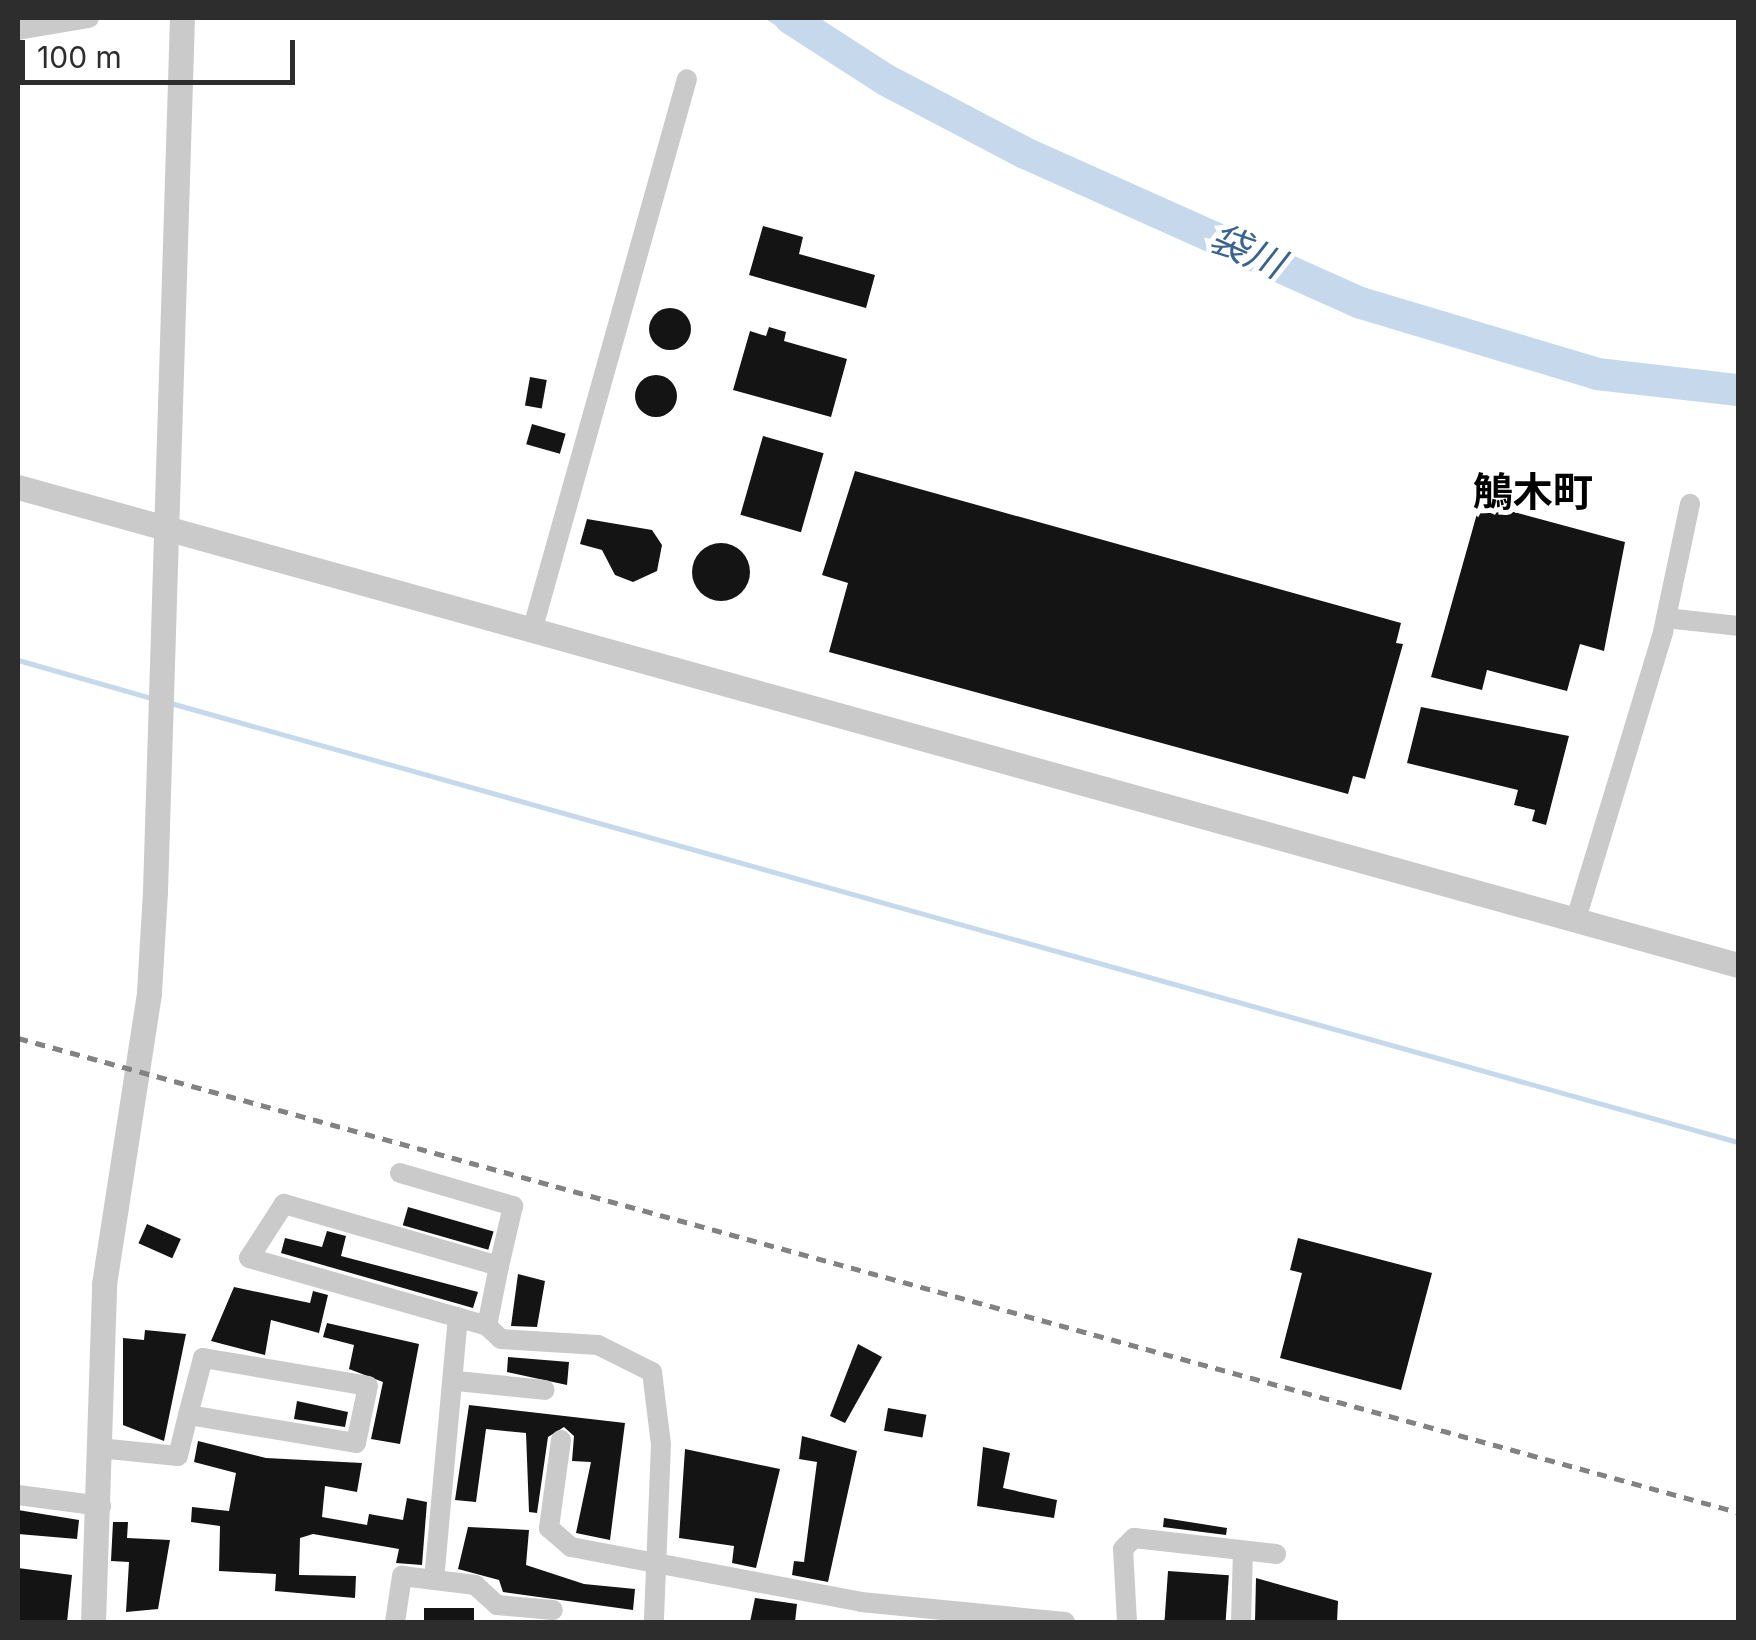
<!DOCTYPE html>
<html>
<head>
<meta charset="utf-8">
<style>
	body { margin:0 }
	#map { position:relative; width:1756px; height:1640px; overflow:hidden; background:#fff; font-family:Inter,"Noto Sans JP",sans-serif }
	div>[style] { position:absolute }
	.water>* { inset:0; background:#c6d8eb }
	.stream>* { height:5px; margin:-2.5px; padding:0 2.5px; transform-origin:2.5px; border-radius:2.5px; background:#c6d8eb }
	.river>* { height:32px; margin:-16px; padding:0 16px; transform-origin:16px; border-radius:16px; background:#c6d8eb }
	.building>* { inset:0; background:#141414; transform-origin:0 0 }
	.round { border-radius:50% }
	.minor>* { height:20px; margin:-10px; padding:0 10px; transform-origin:10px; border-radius:10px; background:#cacaca }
	.tertiary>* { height:25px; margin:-12.5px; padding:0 12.5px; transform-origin:12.5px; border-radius:12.5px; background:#cacaca }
	.rail>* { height:5px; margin-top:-2.5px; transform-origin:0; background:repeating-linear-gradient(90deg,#828282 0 10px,transparent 0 18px) }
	span { translate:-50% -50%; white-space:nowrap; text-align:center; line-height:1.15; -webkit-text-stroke:10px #fff; paint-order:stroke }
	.water-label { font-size:38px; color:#3a6390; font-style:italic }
	.quarter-label { font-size:40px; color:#000; font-weight:700 }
	.frame { position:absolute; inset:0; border:20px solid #2d2d2d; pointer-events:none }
	.scale { position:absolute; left:20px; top:40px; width:275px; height:45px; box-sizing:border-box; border:5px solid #2d2d2d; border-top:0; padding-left:12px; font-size:30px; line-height:35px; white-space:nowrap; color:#2d2d2d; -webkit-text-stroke:8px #fff; paint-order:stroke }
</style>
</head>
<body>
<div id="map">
	<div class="water">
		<div style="clip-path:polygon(764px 18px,808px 18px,886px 80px,812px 48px)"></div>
	</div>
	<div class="stream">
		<div style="left:18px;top:660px;width:138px;rotate:15.9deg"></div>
		<div style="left:167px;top:702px;width:1631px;rotate:15.65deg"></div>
	</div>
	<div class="river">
		<div style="left:790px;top:18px;width:114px;rotate:32.9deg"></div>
		<div style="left:886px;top:80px;width:157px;rotate:27.7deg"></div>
		<div style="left:1025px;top:153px;width:368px;rotate:24.1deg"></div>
		<div style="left:1361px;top:303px;width:246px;rotate:16.7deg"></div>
		<div style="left:1597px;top:374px;width:142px;rotate:6.5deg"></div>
	</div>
	<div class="building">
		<div style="clip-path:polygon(763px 226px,803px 237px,799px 254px,875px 275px,866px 308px,749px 275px)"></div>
		<div class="round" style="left:649px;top:308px;width:42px;height:42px"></div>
		<div style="clip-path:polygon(769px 327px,786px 332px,784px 341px,847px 359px,831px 417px,733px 390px,750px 331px,766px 336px)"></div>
		<div class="round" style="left:635px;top:375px;width:42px;height:42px"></div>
		<div style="left:530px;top:377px;width:17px;height:29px;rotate:10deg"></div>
		<div style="left:532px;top:424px;width:35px;height:21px;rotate:16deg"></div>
		<div style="left:763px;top:436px;width:63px;height:82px;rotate:16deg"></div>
		<div style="clip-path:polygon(855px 471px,1401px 623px,1396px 643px,1403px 644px,1365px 779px,1353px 776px,1348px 794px,829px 652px,848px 583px,822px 575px)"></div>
		<div style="clip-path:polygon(1480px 503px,1625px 542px,1604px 651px,1580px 644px,1567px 691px,1487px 670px,1482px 690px,1431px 677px)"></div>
		<div style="clip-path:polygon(587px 519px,652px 530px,662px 545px,657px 571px,633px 582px,615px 575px,602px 550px,580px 544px)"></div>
		<div class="round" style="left:692px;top:543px;width:58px;height:58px"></div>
		<div style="clip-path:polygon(1421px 707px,1569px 736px,1546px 825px,1532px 821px,1535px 810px,1514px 805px,1518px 790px,1407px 763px)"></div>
		<div style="left:408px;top:1207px;width:89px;height:19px;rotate:16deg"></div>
		<div style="left:147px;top:1224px;width:37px;height:21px;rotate:24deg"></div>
		<div style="clip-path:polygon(327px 1231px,346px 1236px,341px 1256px,478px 1292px,473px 1308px,281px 1253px,285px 1238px,322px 1247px)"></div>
		<div style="clip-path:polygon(1298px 1238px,1432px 1273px,1401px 1390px,1280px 1358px,1302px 1273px,1290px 1270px)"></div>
		<div style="clip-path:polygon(518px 1274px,545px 1281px,537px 1327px,511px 1326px)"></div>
		<div style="clip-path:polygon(234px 1287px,310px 1303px,313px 1291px,328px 1295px,319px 1333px,271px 1320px,265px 1355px,211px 1341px)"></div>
		<div style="clip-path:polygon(327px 1323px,419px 1344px,400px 1444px,371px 1439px,383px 1382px,349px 1369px,354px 1345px,323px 1337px)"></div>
		<div style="clip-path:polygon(145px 1330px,186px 1334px,164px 1441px,123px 1425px,123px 1338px,144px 1340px)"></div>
		<div style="clip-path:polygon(858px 1344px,882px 1357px,845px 1423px,830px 1416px)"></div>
		<div style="clip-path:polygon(508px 1357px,569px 1362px,567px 1385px,507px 1372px)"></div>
		<div style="clip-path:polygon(297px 1401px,348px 1412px,345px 1427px,294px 1419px)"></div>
		<div style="clip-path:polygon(469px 1405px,625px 1423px,610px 1540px,576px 1533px,591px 1462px,572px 1461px,574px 1436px,564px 1427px,548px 1437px,537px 1513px,529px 1512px,526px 1433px,486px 1429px,476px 1502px,455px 1500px)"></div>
		<div style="left:888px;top:1408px;width:39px;height:23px;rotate:10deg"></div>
		<div style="clip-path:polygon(802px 1436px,857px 1451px,828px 1582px,792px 1575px,794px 1561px,804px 1562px,817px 1462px,799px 1459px)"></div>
		<div style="clip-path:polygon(198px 1441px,266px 1458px,362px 1463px,357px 1492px,325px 1486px,322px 1517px,367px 1525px,369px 1514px,403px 1520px,407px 1498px,427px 1502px,422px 1565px,396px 1563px,399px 1549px,313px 1534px,300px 1538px,299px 1575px,356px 1576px,355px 1598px,275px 1591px,276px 1574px,219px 1571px,220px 1526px,191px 1522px,192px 1507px,229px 1511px,236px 1473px,194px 1462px)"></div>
		<div style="clip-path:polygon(983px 1447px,1010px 1453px,1003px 1488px,1057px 1500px,1054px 1518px,977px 1506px)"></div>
		<div style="clip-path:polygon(685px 1449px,780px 1469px,756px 1568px,732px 1563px,734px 1546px,679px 1538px)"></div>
		<div style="clip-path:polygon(18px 1510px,79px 1520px,77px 1539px,18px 1534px)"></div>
		<div style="clip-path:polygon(1164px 1518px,1227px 1528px,1226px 1535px,1163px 1527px)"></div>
		<div style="clip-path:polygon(113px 1522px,128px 1522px,127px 1538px,170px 1540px,158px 1609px,126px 1612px,129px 1562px,111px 1561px)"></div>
		<div style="clip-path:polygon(468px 1527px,529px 1530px,526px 1565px,584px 1584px,635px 1589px,633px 1610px,503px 1592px,499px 1580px,458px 1569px)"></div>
		<div style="clip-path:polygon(18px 1568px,72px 1575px,67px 1622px,19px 1622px)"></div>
		<div style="left:1168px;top:1571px;width:61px;height:51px;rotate:4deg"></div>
		<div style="clip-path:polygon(1256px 1578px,1338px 1601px,1337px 1622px,1255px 1622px)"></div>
		<div style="clip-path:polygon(755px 1598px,797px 1604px,795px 1622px,750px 1622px)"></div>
		<div style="left:424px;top:1608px;width:50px;height:14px"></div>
	</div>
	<div class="minor">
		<div style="left:18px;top:30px;width:72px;rotate:-9.6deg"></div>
		<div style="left:1666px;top:618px;width:72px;rotate:6.3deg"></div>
		<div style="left:532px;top:631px;width:573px;rotate:-74.32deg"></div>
		<div style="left:1576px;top:919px;width:300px;rotate:-73.1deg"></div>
		<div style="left:1663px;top:632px;width:131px;rotate:-78.1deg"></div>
		<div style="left:400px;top:1173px;width:118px;rotate:16.3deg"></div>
		<div style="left:513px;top:1206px;width:62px;rotate:103.1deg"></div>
		<div style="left:487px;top:1326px;width:61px;rotate:-78.7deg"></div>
		<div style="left:499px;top:1266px;width:224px;rotate:-163.9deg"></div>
		<div style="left:284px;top:1204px;width:64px;rotate:122.9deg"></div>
		<div style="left:249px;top:1258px;width:248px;rotate:15.9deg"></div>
		<div style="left:487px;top:1326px;width:19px;rotate:43deg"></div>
		<div style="left:501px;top:1339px;width:97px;rotate:3.5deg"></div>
		<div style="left:598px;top:1345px;width:60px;rotate:26.6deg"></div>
		<div style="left:652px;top:1372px;width:73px;rotate:82.9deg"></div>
		<div style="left:661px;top:1444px;width:178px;rotate:92.3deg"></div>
		<div style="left:457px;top:1381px;width:88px;rotate:5.8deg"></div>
		<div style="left:561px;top:1440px;width:89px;rotate:97.8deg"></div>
		<div style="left:549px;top:1528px;width:29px;rotate:41deg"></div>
		<div style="left:571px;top:1547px;width:295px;rotate:10.7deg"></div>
		<div style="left:861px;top:1602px;width:205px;rotate:5.6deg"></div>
		<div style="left:99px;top:1448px;width:79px;rotate:5.8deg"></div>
		<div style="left:178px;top:1456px;width:42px;rotate:-76.3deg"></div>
		<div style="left:188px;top:1415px;width:59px;rotate:-75.3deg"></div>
		<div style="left:203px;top:1358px;width:167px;rotate:9.6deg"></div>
		<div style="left:368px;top:1386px;width:58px;rotate:101.9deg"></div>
		<div style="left:356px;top:1443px;width:170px;rotate:-170.5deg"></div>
		<div style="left:18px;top:1495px;width:84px;rotate:7.5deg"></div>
		<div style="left:434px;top:1580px;width:264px;rotate:-84.8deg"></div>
		<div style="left:395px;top:1622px;width:47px;rotate:-81.3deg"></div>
		<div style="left:402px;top:1576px;width:74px;rotate:7deg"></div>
		<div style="left:475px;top:1585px;width:30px;rotate:42deg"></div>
		<div style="left:497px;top:1605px;width:56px;rotate:5.1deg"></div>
		<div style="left:1127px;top:1622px;width:73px;rotate:-93.1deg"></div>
		<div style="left:1123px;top:1549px;width:16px;rotate:-45deg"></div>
		<div style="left:1134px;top:1538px;width:143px;rotate:6.4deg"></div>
		<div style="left:1241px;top:1622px;width:71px;rotate:-88.4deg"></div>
	</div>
	<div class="tertiary">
		<div style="left:18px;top:487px;width:1785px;rotate:15.53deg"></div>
		<div style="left:93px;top:1622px;width:338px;rotate:-88.1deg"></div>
		<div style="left:104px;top:1284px;width:295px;rotate:-81.2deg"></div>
		<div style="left:149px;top:992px;width:101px;rotate:-86.6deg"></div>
		<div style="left:155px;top:891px;width:873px;rotate:-88.23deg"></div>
	</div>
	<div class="rail">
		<div style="left:18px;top:1038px;width:1784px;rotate:15.41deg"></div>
	</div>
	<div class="water-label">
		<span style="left:1247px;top:251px;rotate:24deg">袋川</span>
	</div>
	<div class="quarter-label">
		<span style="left:1533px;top:492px">鵤木町</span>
	</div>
	<div class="frame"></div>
	<div class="scale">100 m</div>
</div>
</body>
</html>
